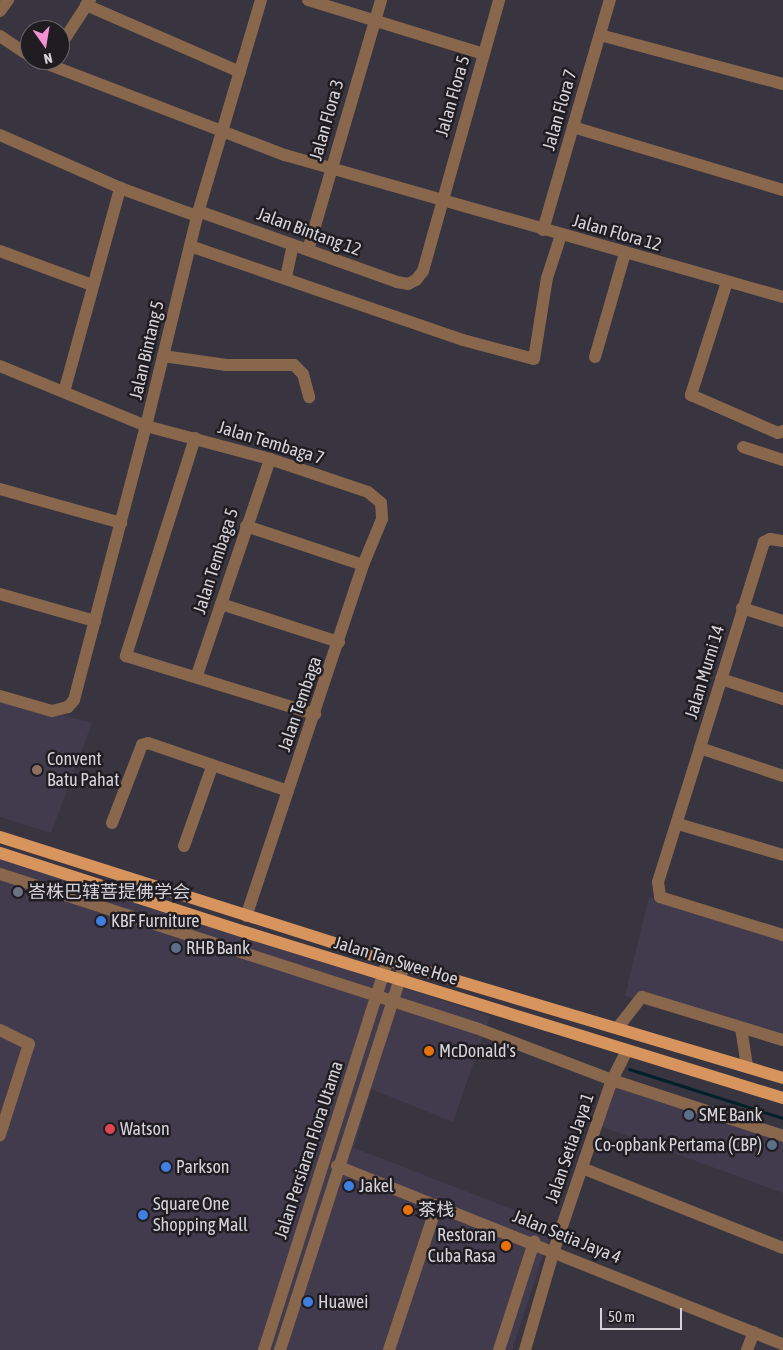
<!DOCTYPE html>
<html>
<head>
<meta charset="utf-8">
<style>
	body { margin:0 }
	#map { position:relative; width:783px; height:1350px; overflow:hidden; background:#383440; font-family:"Asap Condensed","Noto Sans SC",sans-serif }
	div>[style] { position:absolute }
	.built>* { inset:0; background:#423b4d }
	.stream>* { height:3px; margin:-1.5px; padding:0 1.5px; transform-origin:1.5px; border-radius:1.5px; background:#002029 }
	.minor>* { height:12px; margin:-6px; padding:0 6px; transform-origin:6px; border-radius:6px; background:#88674d }
	.major>* { height:12px; margin:-6px; padding:0 6px; transform-origin:6px; border-radius:6px; background:#d8945d }
	.dots>* { width:14px; height:14px; translate:-50% -50%; box-sizing:border-box; border:2px solid #1f1d22; border-radius:50% }
	span { translate:-50% -50%; white-space:nowrap; text-align:center; line-height:1.15; -webkit-text-stroke:5px #1f1d22; paint-order:stroke }
	.street-label { font-size:18px; color:#d5d3da }
	.poi-label { font-size:18px; color:#d5d3da }
	.left { translate:0 -50%; text-align:left }
	.right { translate:-100% -50%; text-align:right }
	.north { position:absolute; left:20px; top:20px; width:50px; height:50px; box-sizing:border-box; background:#1f1d22; border:1px solid #68666c; border-radius:50%; rotate:167deg; font-size:14px; font-weight:700; line-height:20px; text-align:center; color:#d5d3da }
	.north::after { content:''; display:block; margin:auto; width:18px; height:22px; background:#f591d3; clip-path:polygon(50% 0,100% 100%,50% 72%,0 100%) }
	.scale { position:absolute; left:600px; top:1308px; width:82px; height:22px; box-sizing:border-box; border:2px solid #d5d3da; border-top:0; padding-left:6px; font-size:15px; line-height:18px; white-space:nowrap; color:#d5d3da; -webkit-text-stroke:4px #1f1d22; paint-order:stroke }
</style>
</head>
<body>
<div id="map">
	<div class="built">
		<div style="clip-path:polygon(0 698px,92px 723px,51px 833px,0 817px)"></div>
		<div style="clip-path:polygon(0 856px,490px 1016px,453px 1122px,371px 1089px,354px 1148px,553px 1225px,512px 1350px,0 1350px)"></div>
		<div style="clip-path:polygon(649px 897px,783px 939px,783px 1044px,625px 996px)"></div>
		<div style="clip-path:polygon(610px 1074px,783px 1132px,783px 1193px,592px 1123px)"></div>
	</div>
	<div class="stream">
		<div style="left:629px;top:1069px;width:162px;rotate:17.7deg"></div>
	</div>
	<div class="minor">
		<div style="left:308px;top:0;width:183px;rotate:17.1deg"></div>
		<div style="left:86px;top:5px;width:168px;rotate:23.5deg"></div>
		<div style="left:0;top:11px;width:14px;rotate:-54deg"></div>
		<div style="left:600px;top:35px;width:189px;rotate:15deg"></div>
		<div style="left:0;top:36px;width:36px;rotate:34deg"></div>
		<div style="left:60px;top:46px;width:55px;rotate:-56.9deg"></div>
		<div style="left:37px;top:60px;width:266px;rotate:21deg"></div>
		<div style="left:285px;top:155px;width:518px;rotate:15.92deg"></div>
		<div style="left:573px;top:127px;width:219px;rotate:16.7deg"></div>
		<div style="left:0;top:135px;width:131px;rotate:23.8deg"></div>
		<div style="left:120px;top:188px;width:82px;rotate:20deg"></div>
		<div style="left:198px;top:211px;width:211px;rotate:19.6deg"></div>
		<div style="left:397px;top:282px;width:11px;rotate:10deg"></div>
		<div style="left:408px;top:284px;width:9px;rotate:-27deg"></div>
		<div style="left:416px;top:280px;width:11px;rotate:-52deg"></div>
		<div style="left:423px;top:271px;width:281px;rotate:-74.3deg"></div>
		<div style="left:543px;top:230px;width:240px;rotate:-73.8deg"></div>
		<div style="left:190px;top:246px;width:289px;rotate:19deg"></div>
		<div style="left:463px;top:340px;width:73px;rotate:15deg"></div>
		<div style="left:534px;top:359px;width:82px;rotate:-80.9deg"></div>
		<div style="left:547px;top:278px;width:45px;rotate:-72deg"></div>
		<div style="left:308px;top:250px;width:260px;rotate:-73.7deg"></div>
		<div style="left:0;top:251px;width:98px;rotate:20.3deg"></div>
		<div style="left:286px;top:277px;width:33px;rotate:-78deg"></div>
		<div style="left:727px;top:282px;width:119px;rotate:107.7deg"></div>
		<div style="left:691px;top:395px;width:95px;rotate:23.6deg"></div>
		<div style="left:778px;top:433px;width:5px;rotate:-22deg"></div>
		<div style="left:163px;top:356px;width:64px;rotate:8.1deg"></div>
		<div style="left:226px;top:365px;width:68px"></div>
		<div style="left:294px;top:365px;width:13px;rotate:45deg"></div>
		<div style="left:303px;top:374px;width:24px;rotate:75deg"></div>
		<div style="left:595px;top:357px;width:108px;rotate:-73.9deg"></div>
		<div style="left:0;top:366px;width:158px;rotate:22.3deg"></div>
		<div style="left:146px;top:426px;width:128px;rotate:14.9deg"></div>
		<div style="left:270px;top:459px;width:103px;rotate:18.6deg"></div>
		<div style="left:368px;top:492px;width:17px;rotate:40deg"></div>
		<div style="left:381px;top:503px;width:16px;rotate:86deg"></div>
		<div style="left:382px;top:519px;width:50px;rotate:112.4deg"></div>
		<div style="left:363px;top:565px;width:370px;rotate:108.4deg"></div>
		<div style="left:64px;top:392px;width:212px;rotate:-74.6deg"></div>
		<div style="left:195px;top:438px;width:229px;rotate:107.6deg"></div>
		<div style="left:126px;top:656px;width:198px;rotate:17.1deg"></div>
		<div style="left:743px;top:447px;width:42px;rotate:18deg"></div>
		<div style="left:0;top:489px;width:126px;rotate:15.7deg"></div>
		<div style="left:246px;top:526px;width:123px;rotate:18.4deg"></div>
		<div style="left:783px;top:541px;width:13px;rotate:-171deg"></div>
		<div style="left:770px;top:539px;width:7px;rotate:153deg"></div>
		<div style="left:764px;top:542px;width:216px;rotate:107.3deg"></div>
		<div style="left:700px;top:748px;width:88px;rotate:18.6deg"></div>
		<div style="left:0;top:594px;width:99px;rotate:15.9deg"></div>
		<div style="left:221px;top:604px;width:124px;rotate:17.9deg"></div>
		<div style="left:742px;top:608px;width:43px;rotate:17.6deg"></div>
		<div style="left:197px;top:675px;width:228px;rotate:-71.3deg"></div>
		<div style="left:721px;top:679px;width:65px;rotate:17.9deg"></div>
		<div style="left:0;top:696px;width:54px;rotate:16.1deg"></div>
		<div style="left:52px;top:711px;width:16px;rotate:-14deg"></div>
		<div style="left:68px;top:707px;width:9px;rotate:-49deg"></div>
		<div style="left:74px;top:700px;width:283px;rotate:-75.3deg"></div>
		<div style="left:146px;top:426px;width:216px;rotate:-76.3deg"></div>
		<div style="left:197px;top:216px;width:225px;rotate:-73.5deg"></div>
		<div style="left:700px;top:748px;width:140px;rotate:107.4deg"></div>
		<div style="left:658px;top:882px;width:15px;rotate:82deg"></div>
		<div style="left:660px;top:897px;width:129px;rotate:17.2deg"></div>
		<div style="left:112px;top:823px;width:84px;rotate:-69deg"></div>
		<div style="left:142px;top:745px;width:6px;rotate:-18deg"></div>
		<div style="left:148px;top:743px;width:148px;rotate:18.9deg"></div>
		<div style="left:678px;top:824px;width:109px;rotate:16.4deg"></div>
		<div style="left:184px;top:846px;width:84px;rotate:-70.5deg"></div>
		<div style="left:0;top:874px;width:500px;rotate:17.93deg"></div>
		<div style="left:476px;top:1028px;width:146px;rotate:20.9deg"></div>
		<div style="left:612px;top:1080px;width:180px;rotate:18.1deg"></div>
		<div style="left:619px;top:1026px;width:37px;rotate:-52deg"></div>
		<div style="left:642px;top:997px;width:147px;rotate:17deg"></div>
		<div style="left:741px;top:1028px;width:38px;rotate:81deg"></div>
		<div style="left:0;top:1030px;width:32px;rotate:26deg"></div>
		<div style="left:29px;top:1044px;width:96px;rotate:107.7deg"></div>
		<div style="left:337px;top:1166px;width:480px;rotate:21.8deg"></div>
		<div style="left:582px;top:1168px;width:216px;rotate:21.7deg"></div>
		<div style="left:264px;top:1350px;width:409px;rotate:-72.4deg"></div>
		<div style="left:280px;top:1350px;width:404px;rotate:-72.1deg"></div>
		<div style="left:389px;top:1350px;width:153px;rotate:-71.7deg"></div>
		<div style="left:499px;top:1350px;width:114px;rotate:-72deg"></div>
		<div style="left:525px;top:1350px;width:104px;rotate:-73.8deg"></div>
		<div style="left:554px;top:1250px;width:134px;rotate:-71.3deg"></div>
		<div style="left:597px;top:1123px;width:46px;rotate:-70.8deg"></div>
		<div style="left:612px;top:1080px;width:33px;rotate:-63deg"></div>
		<div style="left:747px;top:1350px;width:19px;rotate:-69deg"></div>
	</div>
	<div class="major">
		<div style="left:0;top:837px;width:424px;rotate:17.6deg"></div>
		<div style="left:404px;top:965px;width:395px;rotate:16.6deg"></div>
		<div style="left:0;top:853px;width:257px;rotate:17.9deg"></div>
		<div style="left:245px;top:932px;width:563px;rotate:17.15deg"></div>
	</div>
	<div class="dots">
		<div style="left:37px;top:770px;background:#8d6e63"></div>
		<div style="left:18px;top:892px;background:#6b7280"></div>
		<div style="left:101px;top:921px;background:#3f7fe0"></div>
		<div style="left:176px;top:948px;background:#5c6f8a"></div>
		<div style="left:429px;top:1051px;background:#e8710a"></div>
		<div style="left:689px;top:1115px;background:#5c6f8a"></div>
		<div style="left:110px;top:1129px;background:#e0444e"></div>
		<div style="left:772px;top:1145px;background:#5c6f8a"></div>
		<div style="left:166px;top:1167px;background:#3f7fe0"></div>
		<div style="left:349px;top:1186px;background:#3f7fe0"></div>
		<div style="left:408px;top:1210px;background:#e8710a"></div>
		<div style="left:143px;top:1215px;background:#3f7fe0"></div>
		<div style="left:506px;top:1246px;background:#e8710a"></div>
		<div style="left:308px;top:1302px;background:#3f7fe0"></div>
	</div>
	<div class="street-label">
		<span style="left:453px;top:96px;rotate:-74deg">Jalan Flora 5</span>
		<span style="left:560px;top:110px;rotate:-74deg">Jalan Flora 7</span>
		<span style="left:327px;top:120px;rotate:-74deg">Jalan Flora 3</span>
		<span style="left:309px;top:232px;rotate:20deg">Jalan Bintang 12</span>
		<span style="left:617px;top:233px;rotate:16deg">Jalan Flora 12</span>
		<span style="left:147px;top:350px;rotate:-77deg">Jalan Bintang 5</span>
		<span style="left:271px;top:443px;rotate:17deg">Jalan Tembaga 7</span>
		<span style="left:216px;top:561px;rotate:-72deg">Jalan Tembaga 5</span>
		<span style="left:705px;top:672px;rotate:-73deg">Jalan Murni 14</span>
		<span style="left:300px;top:704px;rotate:-71deg">Jalan Tembaga</span>
		<span style="left:396px;top:961px;rotate:17deg">Jalan Tan Swee Hoe</span>
		<span style="left:570px;top:1148px;rotate:-71deg">Jalan Setia Jaya 1</span>
		<span style="left:309px;top:1150px;rotate:-72deg">Jalan Persiaran Flora Utama</span>
		<span style="left:567px;top:1237px;rotate:22deg">Jalan Setia Jaya 4</span>
	</div>
	<div class="poi-label">
		<span class="left" style="left:47px;top:770px">Convent<br>Batu Pahat</span>
		<span class="left" style="left:28px;top:892px">峇株巴辖菩提佛学会</span>
		<span class="left" style="left:111px;top:921px">KBF Furniture</span>
		<span class="left" style="left:186px;top:948px">RHB Bank</span>
		<span class="left" style="left:439px;top:1051px">McDonald's</span>
		<span class="left" style="left:699px;top:1115px">SME Bank</span>
		<span class="left" style="left:120px;top:1129px">Watson</span>
		<span class="right" style="left:762px;top:1145px">Co-opbank Pertama (CBP)</span>
		<span class="left" style="left:176px;top:1167px">Parkson</span>
		<span class="left" style="left:359px;top:1186px">Jakel</span>
		<span class="left" style="left:153px;top:1215px">Square One<br>Shopping Mall</span>
		<span class="left" style="left:418px;top:1210px">茶栈</span>
		<span class="right" style="left:496px;top:1246px">Restoran<br>Cuba Rasa</span>
		<span class="left" style="left:318px;top:1302px">Huawei</span>
	</div>
	<div class="north">N</div>
	<div class="scale">50 m</div>
</div>
</body>
</html>
